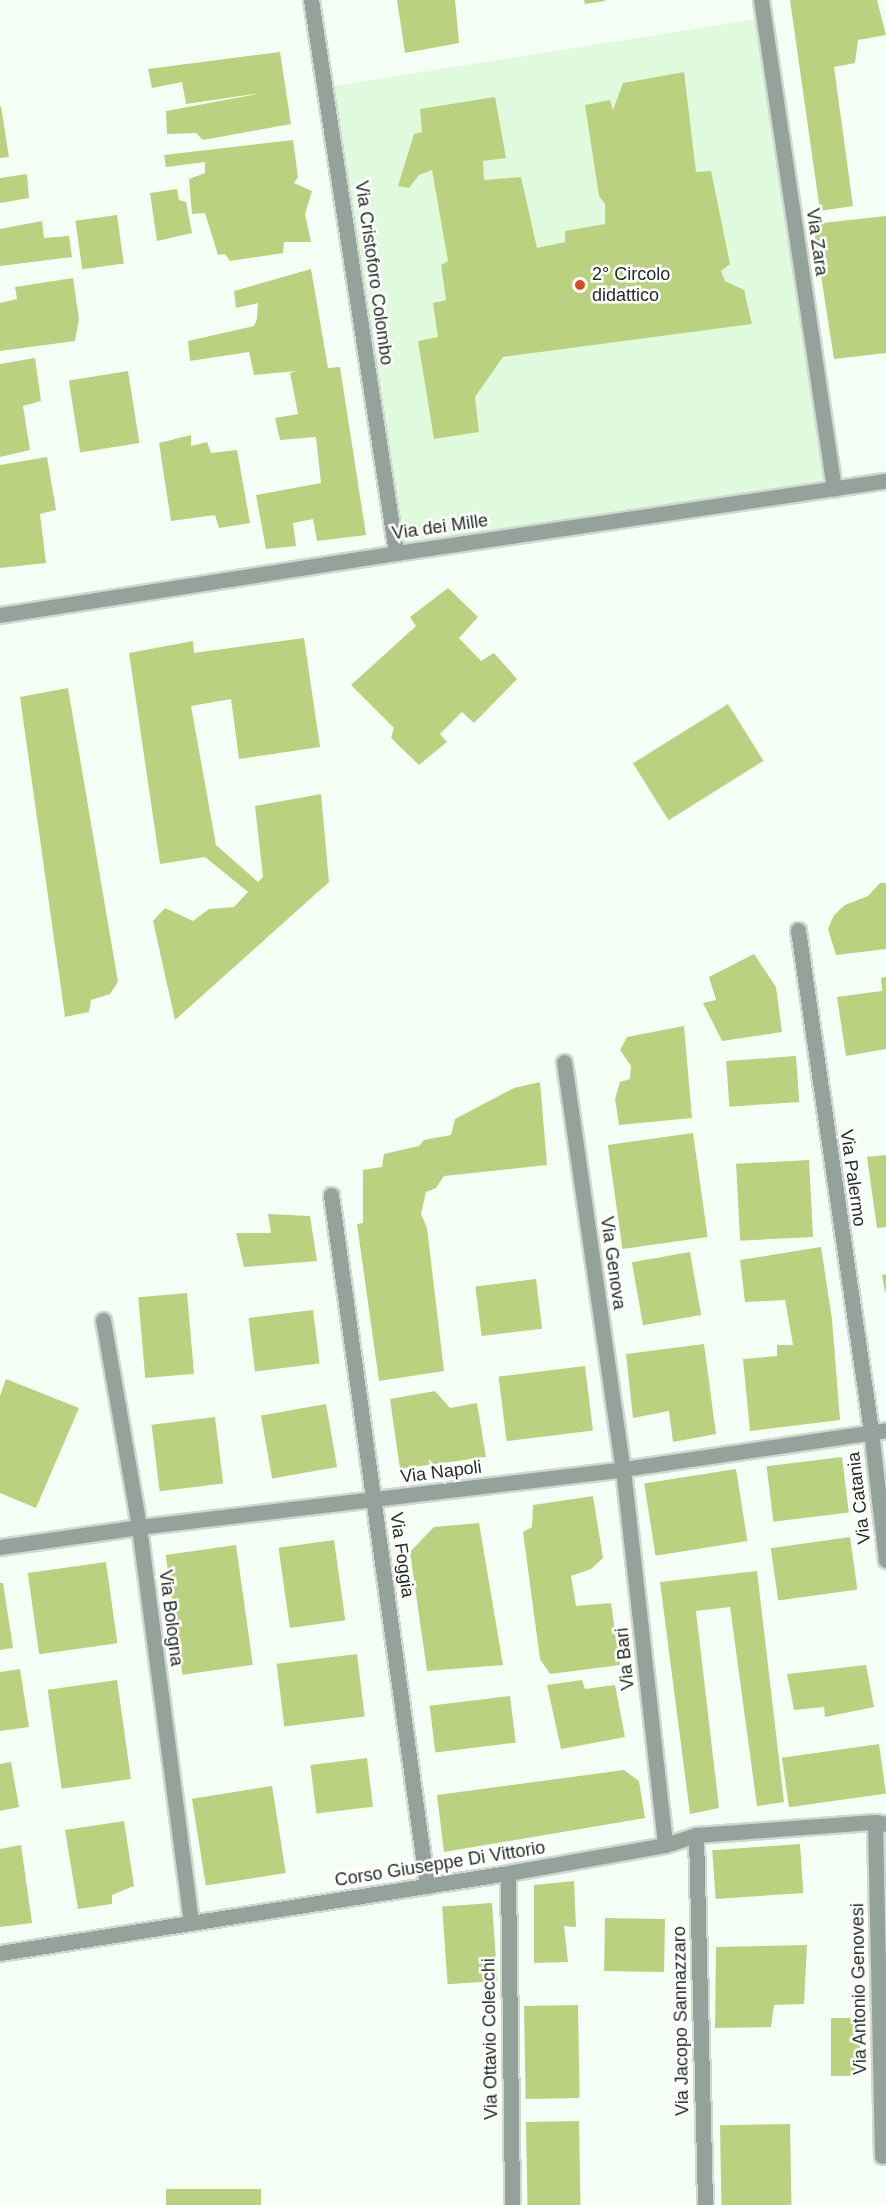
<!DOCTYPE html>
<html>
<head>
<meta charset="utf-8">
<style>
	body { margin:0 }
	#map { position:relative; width:886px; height:2205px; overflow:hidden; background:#f6fff5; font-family:Arial,sans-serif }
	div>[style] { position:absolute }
	.built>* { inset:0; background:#dffadd; transform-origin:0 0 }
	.building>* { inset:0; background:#bad27f; transform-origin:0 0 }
	.roads { filter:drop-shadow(2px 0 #d0d9cf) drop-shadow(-2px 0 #d0d9cf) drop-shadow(0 2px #d0d9cf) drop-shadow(0 -2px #d0d9cf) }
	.street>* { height:15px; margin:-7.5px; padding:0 7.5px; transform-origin:7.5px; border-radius:7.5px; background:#95a29c }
	.dots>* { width:16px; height:16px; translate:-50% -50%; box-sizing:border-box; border:3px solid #fff; border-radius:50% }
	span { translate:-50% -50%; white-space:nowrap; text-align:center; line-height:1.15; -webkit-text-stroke:5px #fff; paint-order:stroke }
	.street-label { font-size:18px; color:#242c24 }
	.poi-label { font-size:18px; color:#242c24 }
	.left { translate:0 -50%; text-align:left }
</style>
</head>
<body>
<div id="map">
	<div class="built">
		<div style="left:763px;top:18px;width:476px;height:443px;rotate:81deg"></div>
	</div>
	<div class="building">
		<div style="clip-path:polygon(397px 0,455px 0,459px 43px,405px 53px)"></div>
		<div style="clip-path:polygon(584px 0,605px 0,605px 1px,585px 4px)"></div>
		<div style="clip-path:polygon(790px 0,877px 0,886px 35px,858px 40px,855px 63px,834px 67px,853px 206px,820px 211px)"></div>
		<div style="clip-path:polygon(280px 52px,291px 124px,203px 140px,196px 133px,167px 134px,166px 111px,262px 93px,186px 104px,182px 82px,152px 88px,148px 69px)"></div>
		<div style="clip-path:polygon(684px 72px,696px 172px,711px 171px,730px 264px,721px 271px,725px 281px,744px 290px,752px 324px,503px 357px,475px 397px,479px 432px,434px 439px,418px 341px,438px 337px,433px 303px,446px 300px,441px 265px,448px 261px,432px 170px,419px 175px,409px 188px,398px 186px,414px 134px,422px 132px,420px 109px,495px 97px,506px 158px,483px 161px,484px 180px,521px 177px,537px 248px,565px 242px,565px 231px,605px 224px,605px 204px,599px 196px,585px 105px,610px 100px,613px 110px,623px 83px)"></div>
		<div style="clip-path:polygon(1px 106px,9px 157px,0 158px,0 107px)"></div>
		<div style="clip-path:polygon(293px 140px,298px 177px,294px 183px,312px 191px,305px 214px,311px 242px,284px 242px,283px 253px,230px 261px,225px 254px,218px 255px,205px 213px,192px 214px,189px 179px,205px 173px,205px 162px,166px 167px,164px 155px)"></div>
		<div style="clip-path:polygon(27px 174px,29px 198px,0 203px,0 178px)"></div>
		<div style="clip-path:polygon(177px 189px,179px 200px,186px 202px,192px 233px,157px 241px,150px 193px)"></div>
		<div style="left:117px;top:215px;width:49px;height:42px;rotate:82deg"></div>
		<div style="clip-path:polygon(886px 216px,886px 353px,834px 359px,813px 224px)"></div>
		<div style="clip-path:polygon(42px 221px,44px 238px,69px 236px,72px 257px,0 266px,0 229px)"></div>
		<div style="clip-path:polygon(311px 269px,328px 368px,340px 367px,366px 535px,317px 541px,313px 519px,293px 523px,296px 546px,266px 549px,256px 495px,321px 483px,316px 437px,280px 440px,275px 418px,298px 414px,290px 373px,297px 371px,254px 375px,249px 352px,190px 361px,188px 341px,254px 326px,257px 319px,258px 303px,236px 308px,234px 291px)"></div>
		<div style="clip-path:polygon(73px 278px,79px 319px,75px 341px,0 351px,0 303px,17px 299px,15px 287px)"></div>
		<div style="clip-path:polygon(35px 358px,41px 401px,23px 406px,30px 450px,0 457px,0 364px)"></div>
		<div style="left:128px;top:371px;width:73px;height:60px;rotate:81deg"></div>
		<div style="clip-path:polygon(191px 435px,191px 446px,207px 442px,211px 453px,237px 450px,250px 523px,219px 528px,215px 515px,171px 521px,159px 443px)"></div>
		<div style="clip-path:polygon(47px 457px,56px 510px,40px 514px,46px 563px,0 568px,0 465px)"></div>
		<div style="clip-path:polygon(448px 588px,478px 617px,459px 638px,481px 661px,494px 653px,517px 679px,474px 723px,462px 712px,440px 734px,447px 742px,419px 765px,391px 738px,394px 728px,351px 685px,416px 626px,410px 617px)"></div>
		<div style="clip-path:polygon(304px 638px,320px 747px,239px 759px,231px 699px,191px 706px,216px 845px,258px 882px,263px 877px,255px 806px,321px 794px,329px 882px,175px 1020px,153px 921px,165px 908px,193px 921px,209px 909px,234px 907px,248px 892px,205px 857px,160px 864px,129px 653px,193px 641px,194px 653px)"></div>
		<div style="clip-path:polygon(68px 688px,118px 982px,110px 994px,91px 1000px,89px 1012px,65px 1017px,20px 697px)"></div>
		<div style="left:728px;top:704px;width:67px;height:112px;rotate:58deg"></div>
		<div style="clip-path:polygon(880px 883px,886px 883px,886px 949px,836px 955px,828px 929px,834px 915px,845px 905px,868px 896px)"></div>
		<div style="clip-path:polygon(754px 954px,776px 987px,782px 1032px,722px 1041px,703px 1003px,716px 1000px,709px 977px)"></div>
		<div style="clip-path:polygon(886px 977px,886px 1049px,846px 1056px,837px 997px,882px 991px,881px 978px)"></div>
		<div style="clip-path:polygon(684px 1026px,692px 1118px,619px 1125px,615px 1099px,620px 1082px,630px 1079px,631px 1066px,620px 1050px,627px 1037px)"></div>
		<div style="left:796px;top:1056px;width:46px;height:70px;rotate:86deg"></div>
		<div style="clip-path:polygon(540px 1082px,547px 1165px,444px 1176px,436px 1188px,426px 1192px,421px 1214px,427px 1228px,444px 1371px,379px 1381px,357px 1224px,363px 1223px,363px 1170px,382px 1167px,384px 1154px,419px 1146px,424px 1140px,451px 1135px,455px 1119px,514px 1088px)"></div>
		<div style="left:693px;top:1133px;width:105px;height:86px;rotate:82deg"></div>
		<div style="clip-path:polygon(886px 1155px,886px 1227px,877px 1228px,867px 1157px)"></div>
		<div style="left:809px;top:1160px;width:77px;height:73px;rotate:87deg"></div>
		<div style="clip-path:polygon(268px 1214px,310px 1216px,317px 1261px,244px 1267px,236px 1233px,271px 1233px)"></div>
		<div style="clip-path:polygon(821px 1247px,832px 1319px,840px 1420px,750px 1431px,743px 1359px,777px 1356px,777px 1345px,793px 1345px,785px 1300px,745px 1302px,740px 1260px)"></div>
		<div style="left:690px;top:1252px;width:64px;height:59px;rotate:80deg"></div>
		<div style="clip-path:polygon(886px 1274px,886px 1292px,885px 1292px,882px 1275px)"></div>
		<div style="left:536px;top:1279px;width:50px;height:61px;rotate:83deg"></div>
		<div style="left:187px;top:1293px;width:81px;height:49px;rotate:85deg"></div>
		<div style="left:313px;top:1310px;width:54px;height:65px;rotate:83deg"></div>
		<div style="clip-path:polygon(704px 1344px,716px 1434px,673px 1442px,669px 1411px,633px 1418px,626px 1354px)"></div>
		<div style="left:585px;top:1366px;width:65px;height:87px;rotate:83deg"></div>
		<div style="clip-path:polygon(6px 1379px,79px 1408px,36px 1508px,0 1493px,0 1396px)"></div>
		<div style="clip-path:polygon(435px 1391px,450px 1408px,477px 1403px,486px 1457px,400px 1469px,390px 1399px)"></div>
		<div style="left:326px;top:1404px;width:64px;height:66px;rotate:80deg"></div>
		<div style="left:215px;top:1417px;width:67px;height:64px;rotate:83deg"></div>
		<div style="left:842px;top:1457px;width:56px;height:76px;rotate:83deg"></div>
		<div style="left:736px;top:1469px;width:73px;height:93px;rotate:81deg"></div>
		<div style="clip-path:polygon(593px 1496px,603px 1558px,591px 1569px,571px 1576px,576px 1606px,611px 1603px,620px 1665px,550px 1674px,540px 1659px,523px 1532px,532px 1527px,533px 1505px)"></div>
		<div style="clip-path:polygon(479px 1523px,503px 1665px,427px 1671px,410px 1552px,434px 1527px)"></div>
		<div style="left:850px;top:1537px;width:53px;height:80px;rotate:82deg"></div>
		<div style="left:334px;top:1540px;width:81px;height:56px;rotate:82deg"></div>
		<div style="left:236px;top:1545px;width:121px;height:71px;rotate:82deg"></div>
		<div style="left:106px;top:1562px;width:82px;height:79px;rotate:82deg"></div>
		<div style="clip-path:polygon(757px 1571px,784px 1802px,757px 1806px,730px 1607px,696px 1611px,719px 1808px,690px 1814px,660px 1582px)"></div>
		<div style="clip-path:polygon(0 1583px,3px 1583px,13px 1648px,0 1650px)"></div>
		<div style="left:357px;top:1654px;width:63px;height:81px;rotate:83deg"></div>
		<div style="clip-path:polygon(866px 1665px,874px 1707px,825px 1717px,824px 1707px,794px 1710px,787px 1674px)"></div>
		<div style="clip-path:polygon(20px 1669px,29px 1727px,0 1731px,0 1672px)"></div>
		<div style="left:117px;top:1680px;width:100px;height:70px;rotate:82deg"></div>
		<div style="clip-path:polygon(582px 1680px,585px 1689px,615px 1685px,625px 1737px,561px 1749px,547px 1685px)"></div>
		<div style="left:510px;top:1696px;width:47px;height:81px;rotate:83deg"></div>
		<div style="left:879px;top:1744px;width:50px;height:98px;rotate:82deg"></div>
		<div style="left:367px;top:1758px;width:49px;height:57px;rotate:83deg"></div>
		<div style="clip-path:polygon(11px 1762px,19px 1807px,0 1811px,0 1764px)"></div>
		<div style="clip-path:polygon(624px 1770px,639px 1781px,645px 1818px,444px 1852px,437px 1795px)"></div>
		<div style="left:272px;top:1786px;width:88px;height:81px;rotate:81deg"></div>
		<div style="clip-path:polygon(124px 1821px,134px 1886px,112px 1895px,112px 1904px,78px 1909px,65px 1830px)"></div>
		<div style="left:800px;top:1844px;width:49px;height:88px;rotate:86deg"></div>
		<div style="clip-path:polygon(21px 1845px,32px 1923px,0 1927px,0 1849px)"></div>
		<div style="clip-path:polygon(574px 1881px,576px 1927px,564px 1926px,568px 1962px,534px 1963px,534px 1885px)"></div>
		<div style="left:492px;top:1903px;width:78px;height:50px;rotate:86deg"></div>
		<div style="left:665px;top:1919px;width:53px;height:60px;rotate:91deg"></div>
		<div style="clip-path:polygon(807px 1945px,804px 2004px,774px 2005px,771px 2027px,715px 2028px,716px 1947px)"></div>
		<div style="left:578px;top:2005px;width:93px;height:54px;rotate:89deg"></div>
		<div style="left:831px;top:2018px;width:29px;height:58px"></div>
		<div style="left:579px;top:2121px;width:84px;height:53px;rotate:89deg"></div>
		<div style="left:790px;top:2124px;width:81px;height:70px;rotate:89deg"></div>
		<div style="left:166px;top:2189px;width:95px;height:16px"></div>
	</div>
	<div class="roads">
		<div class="street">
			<div style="left:311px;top:0;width:559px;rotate:81.26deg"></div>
			<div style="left:761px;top:0;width:494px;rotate:81.5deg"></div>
			<div style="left:0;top:615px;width:401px;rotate:-8.9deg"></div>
			<div style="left:396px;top:553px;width:495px;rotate:-8.4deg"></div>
			<div style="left:798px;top:930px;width:506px;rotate:81.71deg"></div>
			<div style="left:871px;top:1431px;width:130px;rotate:83.4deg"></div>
			<div style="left:564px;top:1062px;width:411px;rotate:81.8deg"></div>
			<div style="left:623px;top:1469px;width:378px;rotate:83.6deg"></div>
			<div style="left:331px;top:1195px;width:698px;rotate:82.09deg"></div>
			<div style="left:103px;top:1320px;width:210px;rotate:80.1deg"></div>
			<div style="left:139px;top:1527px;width:399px;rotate:82.5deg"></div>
			<div style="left:0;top:1547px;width:140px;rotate:-8.2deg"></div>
			<div style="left:139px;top:1527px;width:487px;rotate:-6.8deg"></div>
			<div style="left:623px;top:1469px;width:266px;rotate:-8.4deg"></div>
			<div style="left:875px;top:1822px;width:334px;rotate:88.8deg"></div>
			<div style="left:696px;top:1835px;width:370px;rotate:88.6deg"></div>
			<div style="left:508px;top:1873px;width:332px;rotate:89.3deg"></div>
			<div style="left:0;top:1953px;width:514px;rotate:-8.95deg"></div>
			<div style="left:508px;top:1873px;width:159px;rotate:-10.1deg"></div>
			<div style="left:665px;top:1845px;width:33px;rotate:-18deg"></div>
			<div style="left:696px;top:1835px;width:179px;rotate:-4.2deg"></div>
			<div style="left:875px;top:1822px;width:11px;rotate:10deg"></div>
		</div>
	</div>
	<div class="dots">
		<div style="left:580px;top:285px;background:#d44b25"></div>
	</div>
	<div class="street-label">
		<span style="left:817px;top:242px;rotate:82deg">Via Zara</span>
		<span style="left:374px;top:273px;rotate:82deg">Via Cristoforo Colombo</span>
		<span style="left:440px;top:527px;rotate:-8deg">Via dei Mille</span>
		<span style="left:853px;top:1178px;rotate:82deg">Via Palermo</span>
		<span style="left:613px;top:1263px;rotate:82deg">Via Genova</span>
		<span style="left:441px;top:1472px;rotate:-7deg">Via Napoli</span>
		<span style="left:859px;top:1498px;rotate:-97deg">Via Catania</span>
		<span style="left:402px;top:1555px;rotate:82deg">Via Foggia</span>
		<span style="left:171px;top:1618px;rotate:83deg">Via Bologna</span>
		<span style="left:625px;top:1659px;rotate:-96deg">Via Bari</span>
		<span style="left:440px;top:1864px;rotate:-9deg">Corso Giuseppe Di Vittorio</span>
		<span style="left:859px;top:1989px;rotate:-91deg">Via Antonio Genovesi</span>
		<span style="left:681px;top:2021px;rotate:-91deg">Via Jacopo Sannazzaro</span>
		<span style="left:490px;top:2039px;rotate:-91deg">Via Ottavio Colecchi</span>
	</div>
	<div class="poi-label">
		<span class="left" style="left:592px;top:285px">2° Circolo<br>didattico</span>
	</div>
</div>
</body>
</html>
